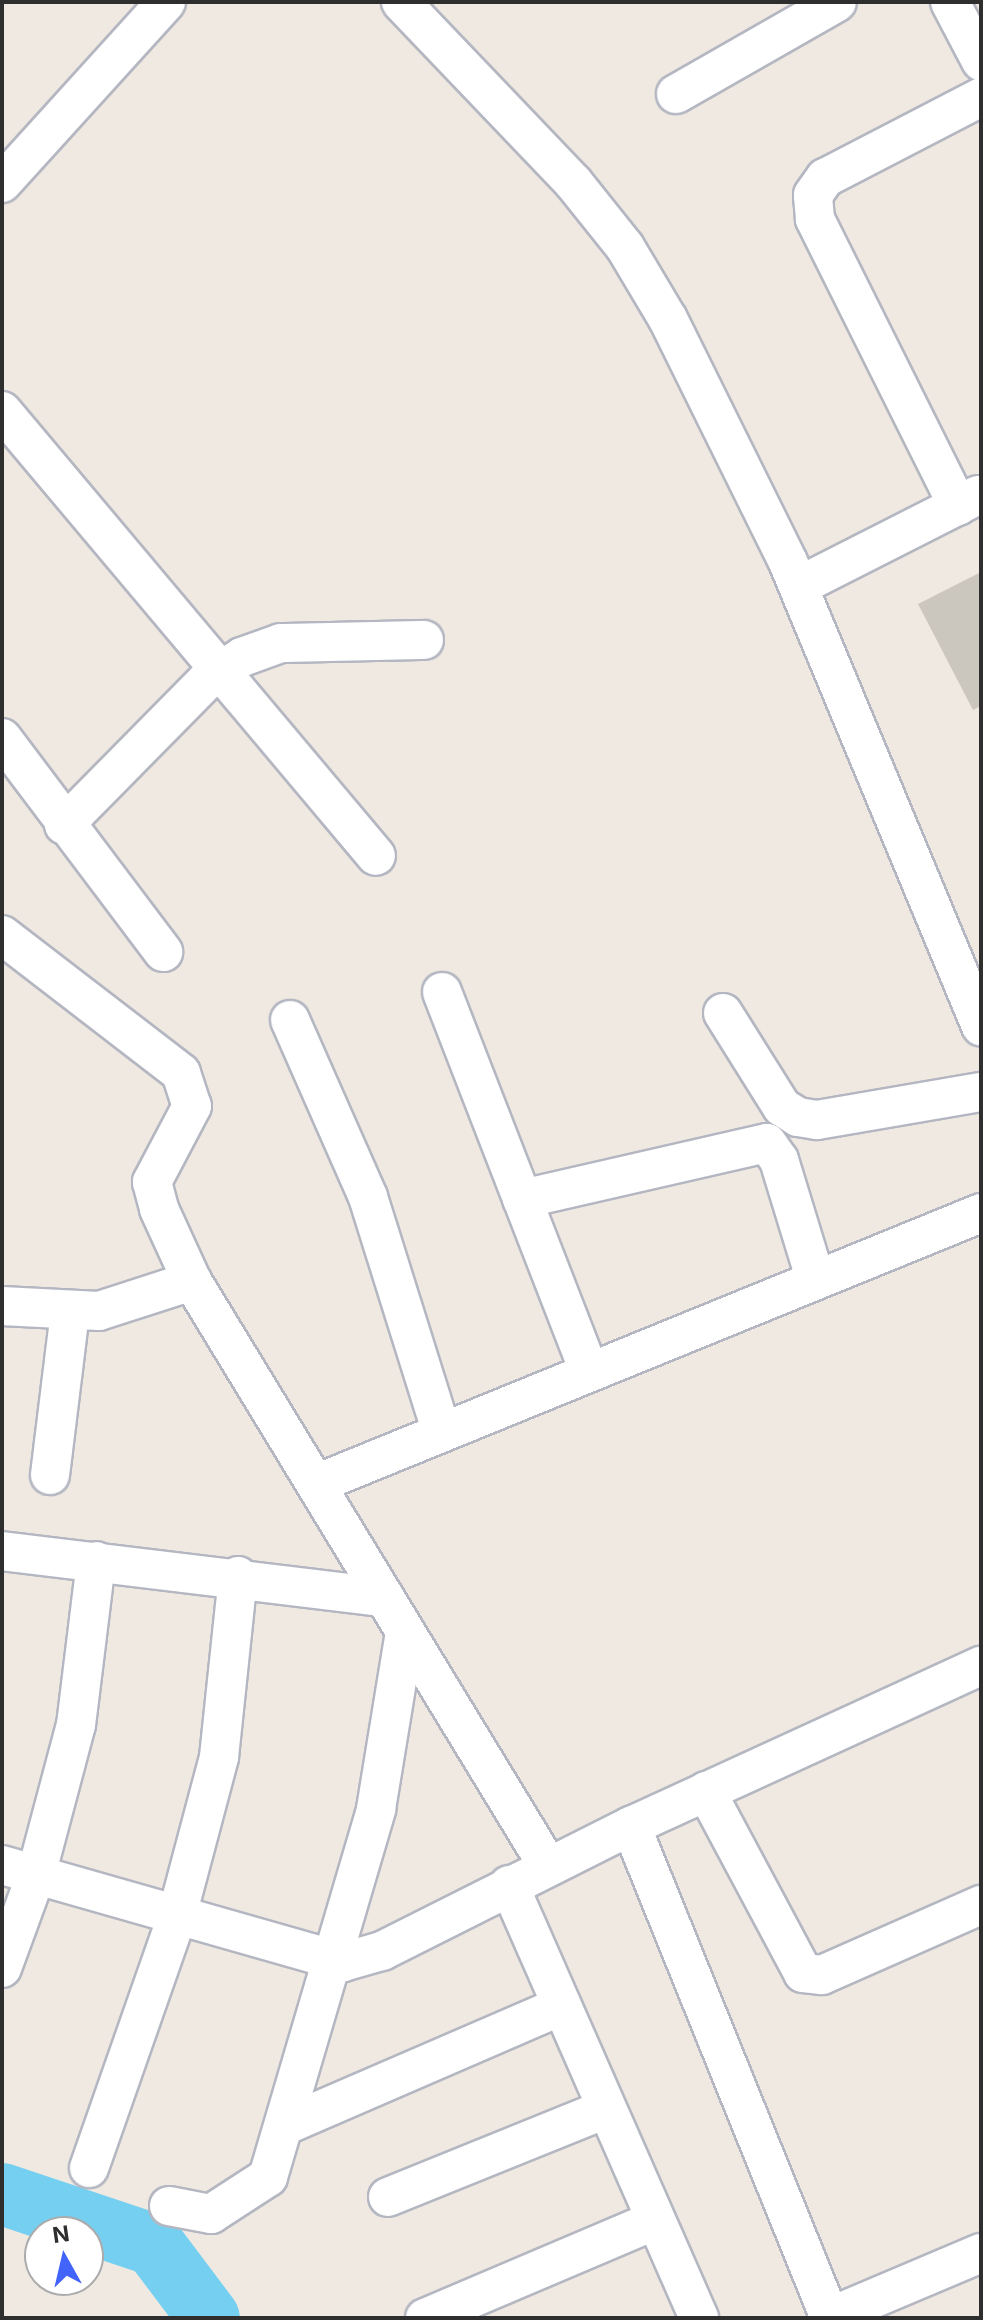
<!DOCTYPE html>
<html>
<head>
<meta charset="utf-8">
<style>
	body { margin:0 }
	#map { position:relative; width:983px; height:2320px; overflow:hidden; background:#efe9e1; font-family:Inter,sans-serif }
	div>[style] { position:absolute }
	.river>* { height:62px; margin:-31px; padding:0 31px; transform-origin:31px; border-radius:31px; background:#75cff0 }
	.building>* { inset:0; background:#cbc7bf }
	.roads { filter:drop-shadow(2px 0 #b4b7c1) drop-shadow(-2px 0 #b4b7c1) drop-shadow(0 2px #b4b7c1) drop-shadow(0 -2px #b4b7c1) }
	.minor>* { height:38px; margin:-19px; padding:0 19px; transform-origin:19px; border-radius:19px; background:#fff }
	span { translate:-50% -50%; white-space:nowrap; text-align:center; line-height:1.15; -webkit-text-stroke:7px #fff; paint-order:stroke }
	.frame { position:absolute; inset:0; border:4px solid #2e2e2e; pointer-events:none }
	.north { position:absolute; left:24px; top:2216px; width:80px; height:80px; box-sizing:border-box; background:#fff; border:2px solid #ababab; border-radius:50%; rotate:352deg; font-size:22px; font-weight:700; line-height:32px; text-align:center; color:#2e2e2e }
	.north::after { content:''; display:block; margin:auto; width:28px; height:36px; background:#4264fb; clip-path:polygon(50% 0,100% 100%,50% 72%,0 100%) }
</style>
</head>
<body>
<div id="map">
	<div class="river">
		<div style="left:2px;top:2194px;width:160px;rotate:18.5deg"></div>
		<div style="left:154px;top:2245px;width:91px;rotate:53deg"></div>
	</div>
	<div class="building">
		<div style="clip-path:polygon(981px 572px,981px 706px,973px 710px,918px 604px)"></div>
	</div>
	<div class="roads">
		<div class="minor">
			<div style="left:401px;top:2px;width:249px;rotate:46.3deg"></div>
			<div style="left:573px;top:182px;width:83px;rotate:51.3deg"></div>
			<div style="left:625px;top:247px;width:84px;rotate:59.2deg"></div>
			<div style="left:668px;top:319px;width:271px;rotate:63.7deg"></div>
			<div style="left:788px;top:562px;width:503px;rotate:67.42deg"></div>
			<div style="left:950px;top:2px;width:67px;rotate:62.3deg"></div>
			<div style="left:676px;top:94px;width:185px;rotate:-29.7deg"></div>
			<div style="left:2px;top:183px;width:244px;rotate:-47.8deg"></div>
			<div style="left:2px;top:411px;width:581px;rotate:49.95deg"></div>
			<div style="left:958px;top:506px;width:321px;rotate:-116.5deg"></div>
			<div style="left:815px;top:219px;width:24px;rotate:-95deg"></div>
			<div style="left:813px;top:195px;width:21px;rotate:-55deg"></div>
			<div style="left:825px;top:178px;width:176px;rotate:-27.4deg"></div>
			<div style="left:799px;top:586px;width:201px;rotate:-26.9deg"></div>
			<div style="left:2px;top:738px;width:268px;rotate:53deg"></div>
			<div style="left:64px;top:825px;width:204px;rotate:-45.4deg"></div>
			<div style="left:207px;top:680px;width:42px;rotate:-33.3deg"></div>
			<div style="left:242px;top:657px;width:41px;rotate:-19.7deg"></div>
			<div style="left:281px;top:643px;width:143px;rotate:-1.2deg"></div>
			<div style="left:2px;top:935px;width:226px;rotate:37.6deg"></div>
			<div style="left:181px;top:1073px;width:35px;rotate:72deg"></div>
			<div style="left:192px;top:1106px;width:86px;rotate:117.8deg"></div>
			<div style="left:152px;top:1182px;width:28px;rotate:75deg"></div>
			<div style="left:159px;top:1209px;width:79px;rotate:65.4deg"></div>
			<div style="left:192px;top:1281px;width:685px;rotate:58.68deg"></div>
			<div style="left:442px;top:992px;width:404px;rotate:68.8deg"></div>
			<div style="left:723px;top:1013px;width:111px;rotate:57.9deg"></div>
			<div style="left:782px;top:1107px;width:19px;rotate:32deg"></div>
			<div style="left:798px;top:1117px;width:19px;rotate:9deg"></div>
			<div style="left:817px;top:1120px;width:166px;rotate:-9.7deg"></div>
			<div style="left:290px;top:1020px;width:193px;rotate:66.2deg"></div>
			<div style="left:368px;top:1197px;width:241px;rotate:72.6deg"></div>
			<div style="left:522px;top:1199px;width:251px;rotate:-12.9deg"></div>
			<div style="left:767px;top:1143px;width:21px;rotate:55deg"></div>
			<div style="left:779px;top:1160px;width:123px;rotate:73deg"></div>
			<div style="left:2px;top:1306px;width:97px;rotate:3deg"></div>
			<div style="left:99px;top:1311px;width:98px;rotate:-17.9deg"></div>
			<div style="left:50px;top:1475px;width:164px;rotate:-83deg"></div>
			<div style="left:316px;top:1484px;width:718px;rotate:-22.17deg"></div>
			<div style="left:2px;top:1551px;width:385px;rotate:6.9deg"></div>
			<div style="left:706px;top:1791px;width:206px;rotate:61.9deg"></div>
			<div style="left:803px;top:1973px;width:19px;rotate:6deg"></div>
			<div style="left:822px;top:1975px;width:174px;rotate:-23.8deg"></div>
			<div style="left:631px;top:1826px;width:531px;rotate:67.98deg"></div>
			<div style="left:2px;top:1865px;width:355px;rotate:15.9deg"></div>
			<div style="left:343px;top:1962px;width:41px;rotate:-15.8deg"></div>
			<div style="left:382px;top:1951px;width:279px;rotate:-26.7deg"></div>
			<div style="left:631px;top:1826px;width:385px;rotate:-24.6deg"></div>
			<div style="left:509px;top:1885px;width:473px;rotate:66.3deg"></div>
			<div style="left:2px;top:1968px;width:99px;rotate:-69.9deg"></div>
			<div style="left:36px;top:1875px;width:155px;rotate:-75.1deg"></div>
			<div style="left:76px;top:1725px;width:165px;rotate:-83deg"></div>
			<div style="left:286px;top:2125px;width:300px;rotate:-23.4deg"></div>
			<div style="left:89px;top:2168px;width:264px;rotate:-70.7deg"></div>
			<div style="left:176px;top:1919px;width:168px;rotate:-75.1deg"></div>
			<div style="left:219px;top:1757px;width:182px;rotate:-84deg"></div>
			<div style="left:388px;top:2197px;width:235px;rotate:-22deg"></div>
			<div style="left:169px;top:2206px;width:43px;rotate:10.8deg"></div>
			<div style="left:211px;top:2214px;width:68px;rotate:-33deg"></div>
			<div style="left:268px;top:2177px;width:384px;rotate:-73.6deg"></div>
			<div style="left:376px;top:1809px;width:179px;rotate:-80.7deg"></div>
			<div style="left:425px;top:2318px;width:249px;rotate:-23deg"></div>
			<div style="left:827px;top:2318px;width:167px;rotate:-22.9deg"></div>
		</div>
	</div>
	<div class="frame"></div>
	<div class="north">N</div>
</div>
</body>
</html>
